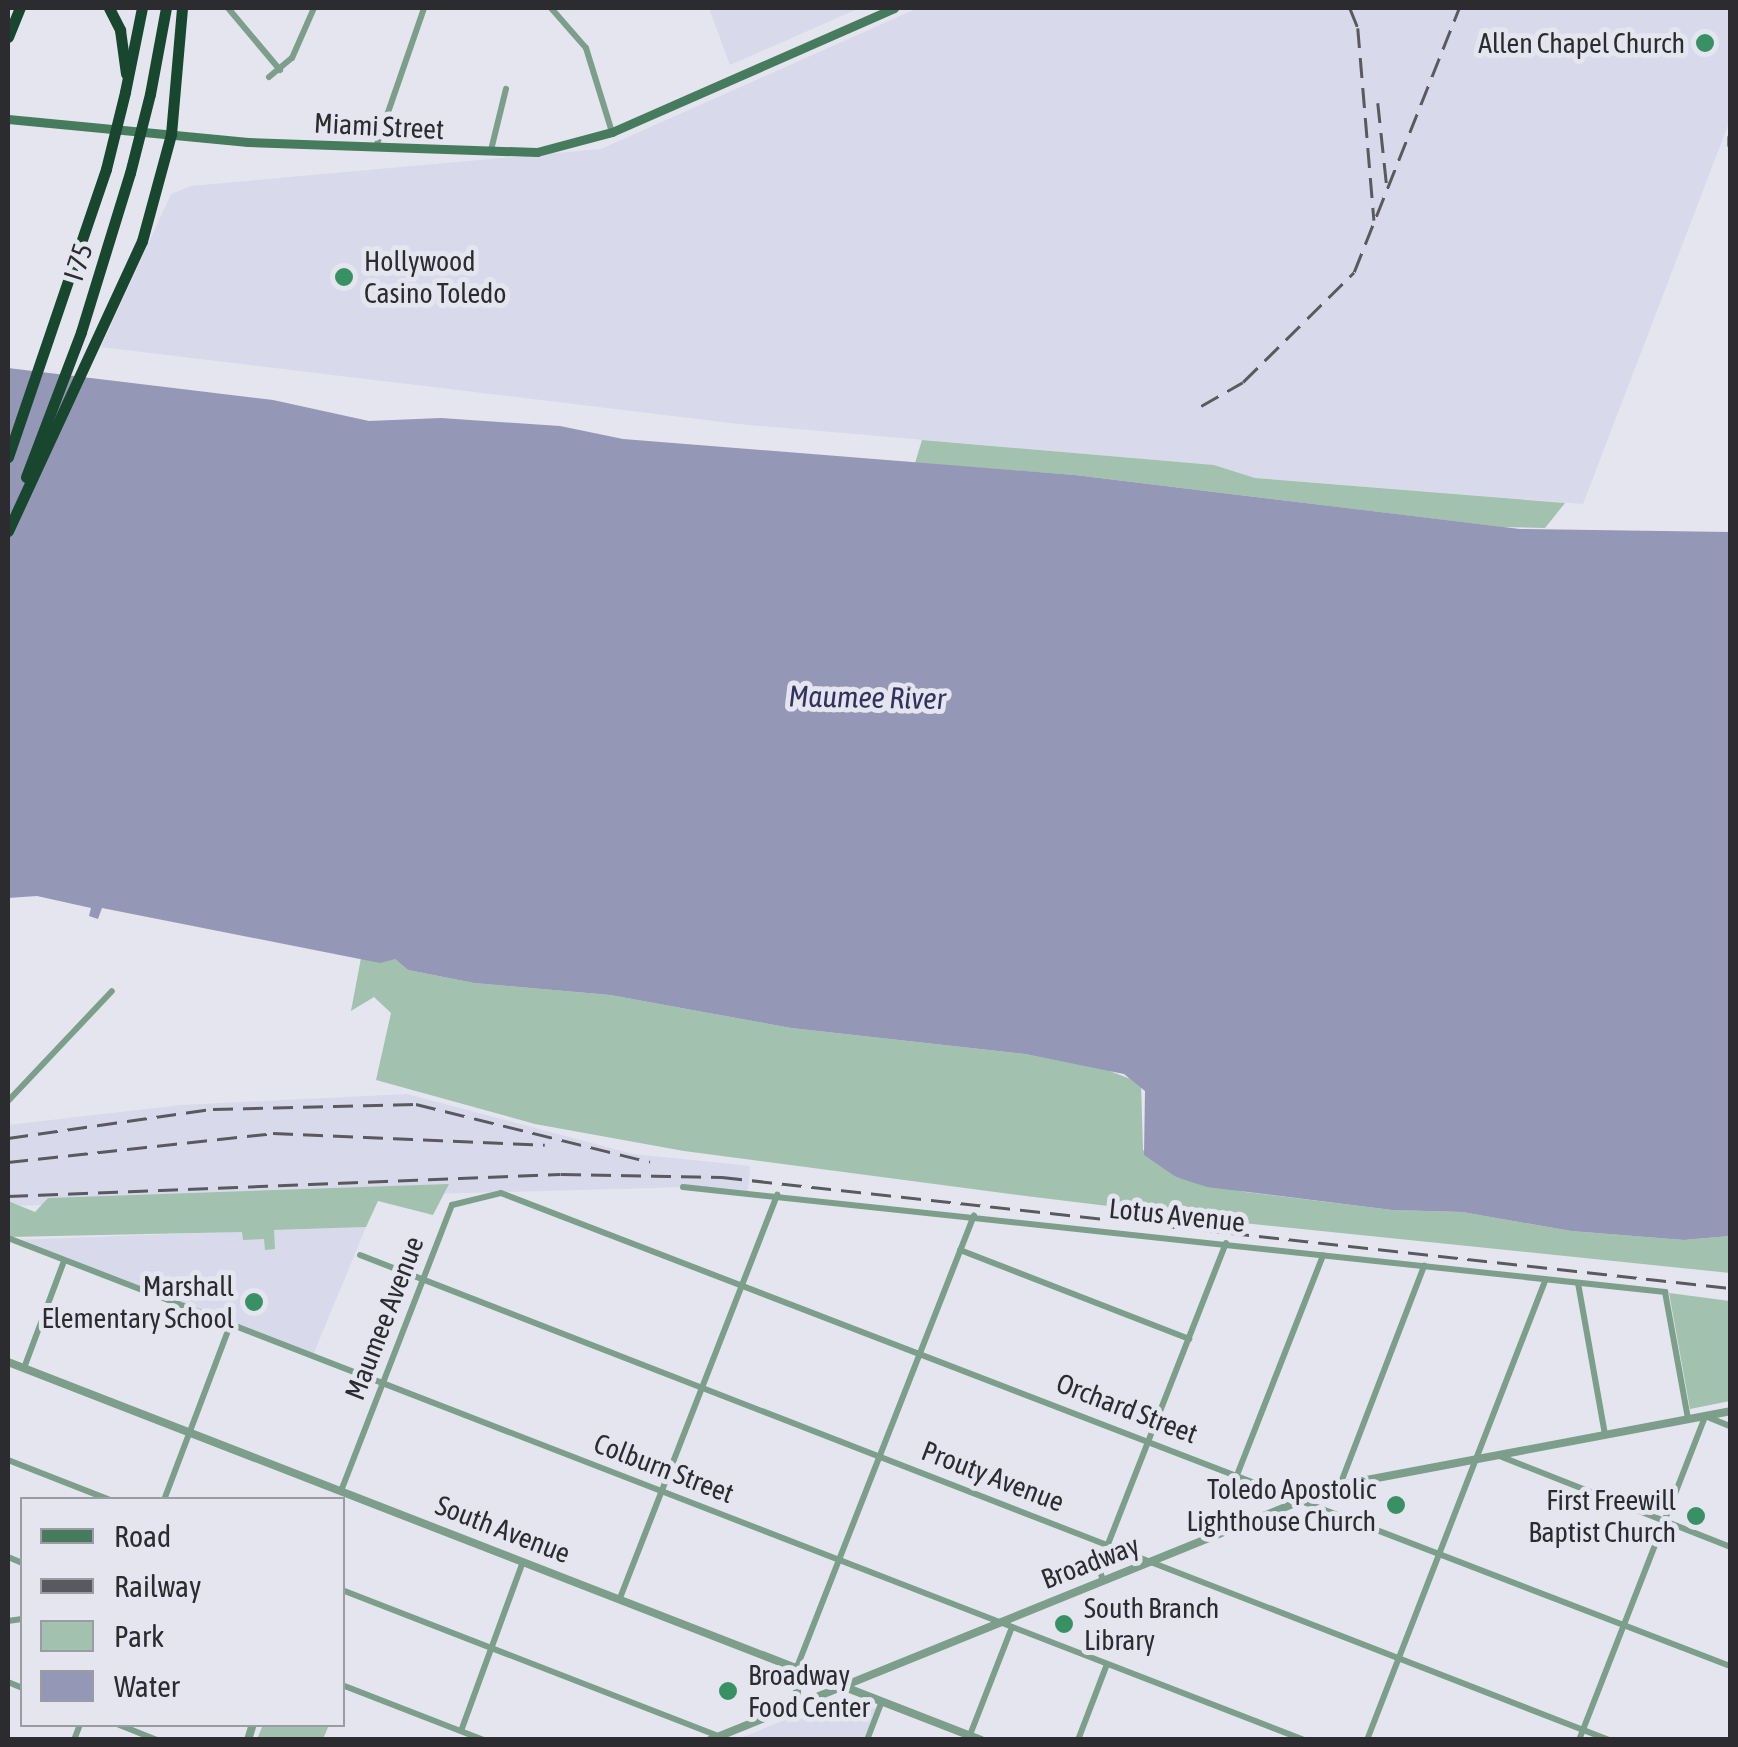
<!DOCTYPE html>
<html>
<head>
<meta charset="utf-8">
<style>
	body { margin:0 }
	#map { position:relative; width:1738px; height:1747px; overflow:hidden; background:#e4e5ef; font-family:"Asap Condensed",sans-serif }
	div>[style] { position:absolute }
	.built>* { inset:0; background:#d8d9ea }
	.green>* { inset:0; background:#a3c1af }
	.water>* { inset:0; background:#9597b7 }
	.minor>* { height:6px; margin:-3px; padding:0 3px; transform-origin:3px; border-radius:3px; background:#7c9e8a }
	.tertiary>* { height:8px; margin:-4px; padding:0 4px; transform-origin:4px; border-radius:4px; background:#7c9e8a }
	.secondary>* { height:9px; margin:-4.5px; padding:0 4.5px; transform-origin:4.5px; border-radius:4.5px; background:#477b5e }
	.motorway>* { height:11px; margin:-5.5px; padding:0 5.5px; transform-origin:5.5px; border-radius:5.5px; background:#19462f }
	.rail>* { height:2.5px; margin-top:-1.25px; transform-origin:0; background:repeating-linear-gradient(90deg,#59595f 0 20px,transparent 0 30px) }
	.motorway-bridge>* { height:11px; margin:-5.5px; padding:0 5.5px; transform-origin:5.5px; border-radius:5.5px; background:#19462f }
	.dots>* { width:28px; height:28px; translate:-50% -50%; box-sizing:border-box; border:5px solid #e4e5ef; border-radius:50% }
	span { translate:-50% -50%; white-space:nowrap; text-align:center; line-height:1.15; -webkit-text-stroke:10px #e4e5ef; paint-order:stroke }
	.poi-label { font-size:28px; color:#2c2c30 }
	.right { translate:-100% -50%; text-align:right }
	.left { translate:0 -50%; text-align:left }
	.street-label { font-size:28px; color:#2c2c30 }
	.water-label { font-size:30px; color:#33325f; font-style:italic }
	.frame { position:absolute; inset:0; border:10px solid #2c2c30; pointer-events:none }
	.legend { position:absolute; left:20px; top:1497px; width:325px; height:230px; box-sizing:border-box; background:#e4e5ef; border:2px solid #9a9ba3; margin:0; padding:12px 18px; list-style:none; font-size:30px; color:#2c2c30 }
	.legend li { display:flex; align-items:center; gap:20px; height:50px }
	.legend b { width:50px; border:2px solid #9a9ba3 }
</style>
</head>
<body>
<div id="map">
	<div class="built">
		<div style="clip-path:polygon(709px 8px,860px 8px,730px 65px)"></div>
		<div style="clip-path:polygon(918px 8px,1730px 8px,1730px 120px,1583px 504px,1255px 478px,1214px 465px,739px 424px,101px 347px,171px 194px,191px 186px,601px 149px)"></div>
		<div style="clip-path:polygon(407px 1094px,633px 1154px,750px 1166px,748px 1192px,683px 1187px,8px 1206px,8px 1125px,181px 1105px)"></div>
		<div style="clip-path:polygon(366px 1227px,313px 1355px,13px 1240px)"></div>
		<div style="clip-path:polygon(843px 1696px,876px 1709px,864px 1739px,736px 1740px)"></div>
	</div>
	<div class="green">
		<div style="clip-path:polygon(922px 440px,1214px 465px,1255px 478px,1565px 503px,1545px 528px,1502px 527px,1075px 475px,915px 463px)"></div>
		<div style="clip-path:polygon(361px 958px,395px 959px,408px 970px,474px 983px,610px 995px,791px 1028px,1025px 1054px,1107px 1070px,1141px 1083px,1143px 1150px,1176px 1177px,1245px 1192px,1392px 1210px,1462px 1212px,1571px 1231px,1684px 1240px,1730px 1236px,1730px 1273px,1205px 1219px,1195px 1209px,1165px 1213px,1026px 1196px,684px 1151px,535px 1124px,376px 1080px,391px 1013px,374px 997px,351px 1011px)"></div>
		<div style="clip-path:polygon(449px 1184px,433px 1215px,378px 1201px,366px 1227px,274px 1230px,275px 1249px,265px 1250px,264px 1239px,243px 1240px,242px 1232px,8px 1237px,8px 1201px,35px 1212px,48px 1198px)"></div>
		<div style="clip-path:polygon(1669px 1293px,1730px 1301px,1730px 1401px,1690px 1409px)"></div>
		<div style="clip-path:polygon(263px 1725px,263px 1724px,329px 1725px,323px 1739px,257px 1739px)"></div>
	</div>
	<div class="water">
		<div style="clip-path:polygon(8px 368px,273px 400px,369px 421px,441px 418px,560px 426px,623px 439px,1075px 475px,1520px 529px,1730px 532px,1730px 1236px,1684px 1240px,1571px 1231px,1462px 1212px,1392px 1210px,1207px 1187px,1176px 1177px,1144px 1155px,1145px 1091px,1124px 1074px,1025px 1054px,791px 1028px,610px 995px,474px 983px,408px 970px,395px 959px,380px 963px,102px 908px,98px 919px,89px 916px,91px 908px,37px 896px,8px 898px)"></div>
	</div>
	<div class="minor">
		<div style="left:228px;top:8px;width:81px;rotate:50deg"></div>
		<div style="left:551px;top:8px;width:53px;rotate:48.8deg"></div>
		<div style="left:586px;top:48px;width:88px;rotate:72.8deg"></div>
		<div style="left:269px;top:77px;width:30px;rotate:-40deg"></div>
		<div style="left:292px;top:58px;width:55px;rotate:-66.3deg"></div>
		<div style="left:1730px;top:138px;width:7px;rotate:90deg"></div>
		<div style="left:376px;top:147px;width:147px;rotate:-70.9deg"></div>
		<div style="left:491px;top:150px;width:63px;rotate:-76.2deg"></div>
		<div style="left:8px;top:1101px;width:151px;rotate:-46.6deg"></div>
		<div style="left:683px;top:1187px;width:988px;rotate:6.1deg"></div>
		<div style="left:1665px;top:1292px;width:129px;rotate:79.7deg"></div>
		<div style="left:8px;top:1238px;width:1390px;rotate:21.17deg"></div>
		<div style="left:960px;top:1250px;width:246px;rotate:21.2deg"></div>
		<div style="left:360px;top:1255px;width:1340px;rotate:21.22deg"></div>
		<div style="left:1578px;top:1283px;width:153px;rotate:79.9deg"></div>
		<div style="left:24px;top:1368px;width:114px;rotate:-69.5deg"></div>
		<div style="left:1497px;top:1455px;width:251px;rotate:21.5deg"></div>
		<div style="left:8px;top:1460px;width:110px;rotate:21.4deg"></div>
		<div style="left:1237px;top:1475px;width:236px;rotate:-68.6deg"></div>
		<div style="left:1340px;top:1485px;width:235px;rotate:-69deg"></div>
		<div style="left:341px;top:1491px;width:307px;rotate:-68.8deg"></div>
		<div style="left:452px;top:1205px;width:50px;rotate:-13.8deg"></div>
		<div style="left:501px;top:1193px;width:1317px;rotate:21.05deg"></div>
		<div style="left:164px;top:1500px;width:189px;rotate:-69.3deg"></div>
		<div style="left:8px;top:1557px;width:15px;rotate:23deg"></div>
		<div style="left:1103px;top:1581px;width:15px;rotate:-106deg"></div>
		<div style="left:1099px;top:1567px;width:348px;rotate:-68.6deg"></div>
		<div style="left:342px;top:1590px;width:403px;rotate:21.2deg"></div>
		<div style="left:620px;top:1598px;width:433px;rotate:-68.7deg"></div>
		<div style="left:8px;top:1621px;width:14px;rotate:-8deg"></div>
		<div style="left:797px;top:1667px;width:485px;rotate:-68.6deg"></div>
		<div style="left:8px;top:1682px;width:15px;rotate:23deg"></div>
		<div style="left:342px;top:1685px;width:152px;rotate:21.2deg"></div>
		<div style="left:117px;top:1724px;width:43px;rotate:21.8deg"></div>
		<div style="left:461px;top:1731px;width:180px;rotate:-69.9deg"></div>
		<div style="left:74px;top:1740px;width:17px;rotate:-69deg"></div>
		<div style="left:867px;top:1740px;width:42px;rotate:-69deg"></div>
		<div style="left:968px;top:1740px;width:121px;rotate:-68.7deg"></div>
		<div style="left:1078px;top:1740px;width:81px;rotate:-69.1deg"></div>
		<div style="left:1367px;top:1740px;width:493px;rotate:-68.8deg"></div>
		<div style="left:1579px;top:1740px;width:348px;rotate:-68.7deg"></div>
		<div style="left:1705px;top:1416px;width:27px;rotate:22deg"></div>
	</div>
	<div class="tertiary">
		<div style="left:8px;top:1362px;width:1044px;rotate:21.23deg"></div>
		<div style="left:797px;top:1705px;width:38px;rotate:-90deg"></div>
		<div style="left:248px;top:1740px;width:17px;rotate:-73deg"></div>
		<div style="left:710px;top:1740px;width:680px;rotate:-22.04deg"></div>
		<div style="left:1340px;top:1485px;width:397px;rotate:-10.7deg"></div>
	</div>
	<div class="secondary">
		<div style="left:8px;top:119px;width:241px;rotate:5.5deg"></div>
		<div style="left:248px;top:142px;width:289px;rotate:2deg"></div>
		<div style="left:537px;top:152px;width:78px;rotate:-14.9deg"></div>
		<div style="left:612px;top:132px;width:308px;rotate:-23.7deg"></div>
	</div>
	<div class="motorway">
		<div style="left:109px;top:8px;width:25px;rotate:63deg"></div>
		<div style="left:120px;top:30px;width:44px;rotate:82.2deg"></div>
		<div style="left:8px;top:37px;width:31px;rotate:-68deg"></div>
		<div style="left:125px;top:92px;width:86px;rotate:-78.6deg"></div>
		<div style="left:150px;top:94px;width:87px;rotate:-79.5deg"></div>
		<div style="left:8px;top:457px;width:304px;rotate:-71.2deg"></div>
		<div style="left:26px;top:477px;width:155px;rotate:-69.2deg"></div>
		<div style="left:81px;top:332px;width:166px;rotate:-72.9deg"></div>
		<div style="left:8px;top:531px;width:319px;rotate:-65.2deg"></div>
		<div style="left:142px;top:241px;width:111px;rotate:-74.8deg"></div>
		<div style="left:171px;top:134px;width:126px;rotate:-85deg"></div>
	</div>
	<div class="rail">
		<div style="left:1350px;top:8px;width:22px;rotate:68deg"></div>
		<div style="left:1358px;top:28px;width:193px;rotate:85.2deg"></div>
		<div style="left:1378px;top:103px;width:84px;rotate:83.9deg"></div>
		<div style="left:1201px;top:406px;width:48px;rotate:-29.7deg"></div>
		<div style="left:1243px;top:382px;width:156px;rotate:-44.7deg"></div>
		<div style="left:1354px;top:272px;width:284px;rotate:-68.3deg"></div>
		<div style="left:8px;top:1138px;width:207px;rotate:-8.1deg"></div>
		<div style="left:213px;top:1109px;width:203px;rotate:-1.4deg"></div>
		<div style="left:416px;top:1104px;width:241px;rotate:13.9deg"></div>
		<div style="left:8px;top:1162px;width:267px;rotate:-6.2deg"></div>
		<div style="left:273px;top:1133px;width:272px;rotate:2.5deg"></div>
		<div style="left:8px;top:1196px;width:553px;rotate:-2.28deg"></div>
		<div style="left:561px;top:1174px;width:161px;rotate:1.1deg"></div>
		<div style="left:722px;top:1177px;width:1014px;rotate:6.28deg"></div>
	</div>
	<div class="motorway-bridge">
		<div style="left:106px;top:169px;width:79px;rotate:-76.1deg"></div>
		<div style="left:130px;top:173px;width:81px;rotate:-75.8deg"></div>
	</div>
	<div class="dots">
		<div style="left:1705px;top:43px;background:#399064"></div>
		<div style="left:344px;top:277px;background:#399064"></div>
		<div style="left:254px;top:1302px;background:#399064"></div>
		<div style="left:1396px;top:1505px;background:#399064"></div>
		<div style="left:1696px;top:1516px;background:#399064"></div>
		<div style="left:1064px;top:1624px;background:#399064"></div>
		<div style="left:728px;top:1691px;background:#399064"></div>
	</div>
	<div class="poi-label">
		<span class="right" style="left:1685px;top:43px">Allen Chapel Church</span>
		<span class="left" style="left:364px;top:277px">Hollywood<br>Casino Toledo</span>
		<span class="right" style="left:234px;top:1302px">Marshall<br>Elementary School</span>
		<span class="right" style="left:1376px;top:1505px">Toledo Apostolic<br>Lighthouse Church</span>
		<span class="right" style="left:1676px;top:1516px">First Freewill<br>Baptist Church</span>
		<span class="left" style="left:1084px;top:1624px">South Branch<br>Library</span>
		<span class="left" style="left:748px;top:1691px">Broadway<br>Food Center</span>
	</div>
	<div class="street-label">
		<span style="left:379px;top:126px;rotate:3deg">Miami Street</span>
		<span style="left:78px;top:262px;rotate:-72deg">I 75</span>
		<span style="left:1177px;top:1215px;rotate:6deg">Lotus Avenue</span>
		<span style="left:384px;top:1318px;rotate:-69deg">Maumee Avenue</span>
		<span style="left:1127px;top:1408px;rotate:21deg">Orchard Street</span>
		<span style="left:664px;top:1468px;rotate:21deg">Colburn Street</span>
		<span style="left:993px;top:1476px;rotate:21deg">Prouty Avenue</span>
		<span style="left:503px;top:1529px;rotate:21deg">South Avenue</span>
		<span style="left:1090px;top:1562px;rotate:-21deg">Broadway</span>
	</div>
	<div class="water-label">
		<span style="left:867px;top:697px;rotate:1deg">Maumee River</span>
	</div>
	<div class="frame"></div>
	<ul class="legend">
	<li><b style="height:12px;background:#477b5e"></b>Road</li>
	<li><b style="height:12px;background:#59595f"></b>Railway</li>
	<li><b style="height:28px;background:#a3c1af"></b>Park</li>
	<li><b style="height:28px;background:#9597b7"></b>Water</li>
	</ul>
</div>
</body>
</html>
